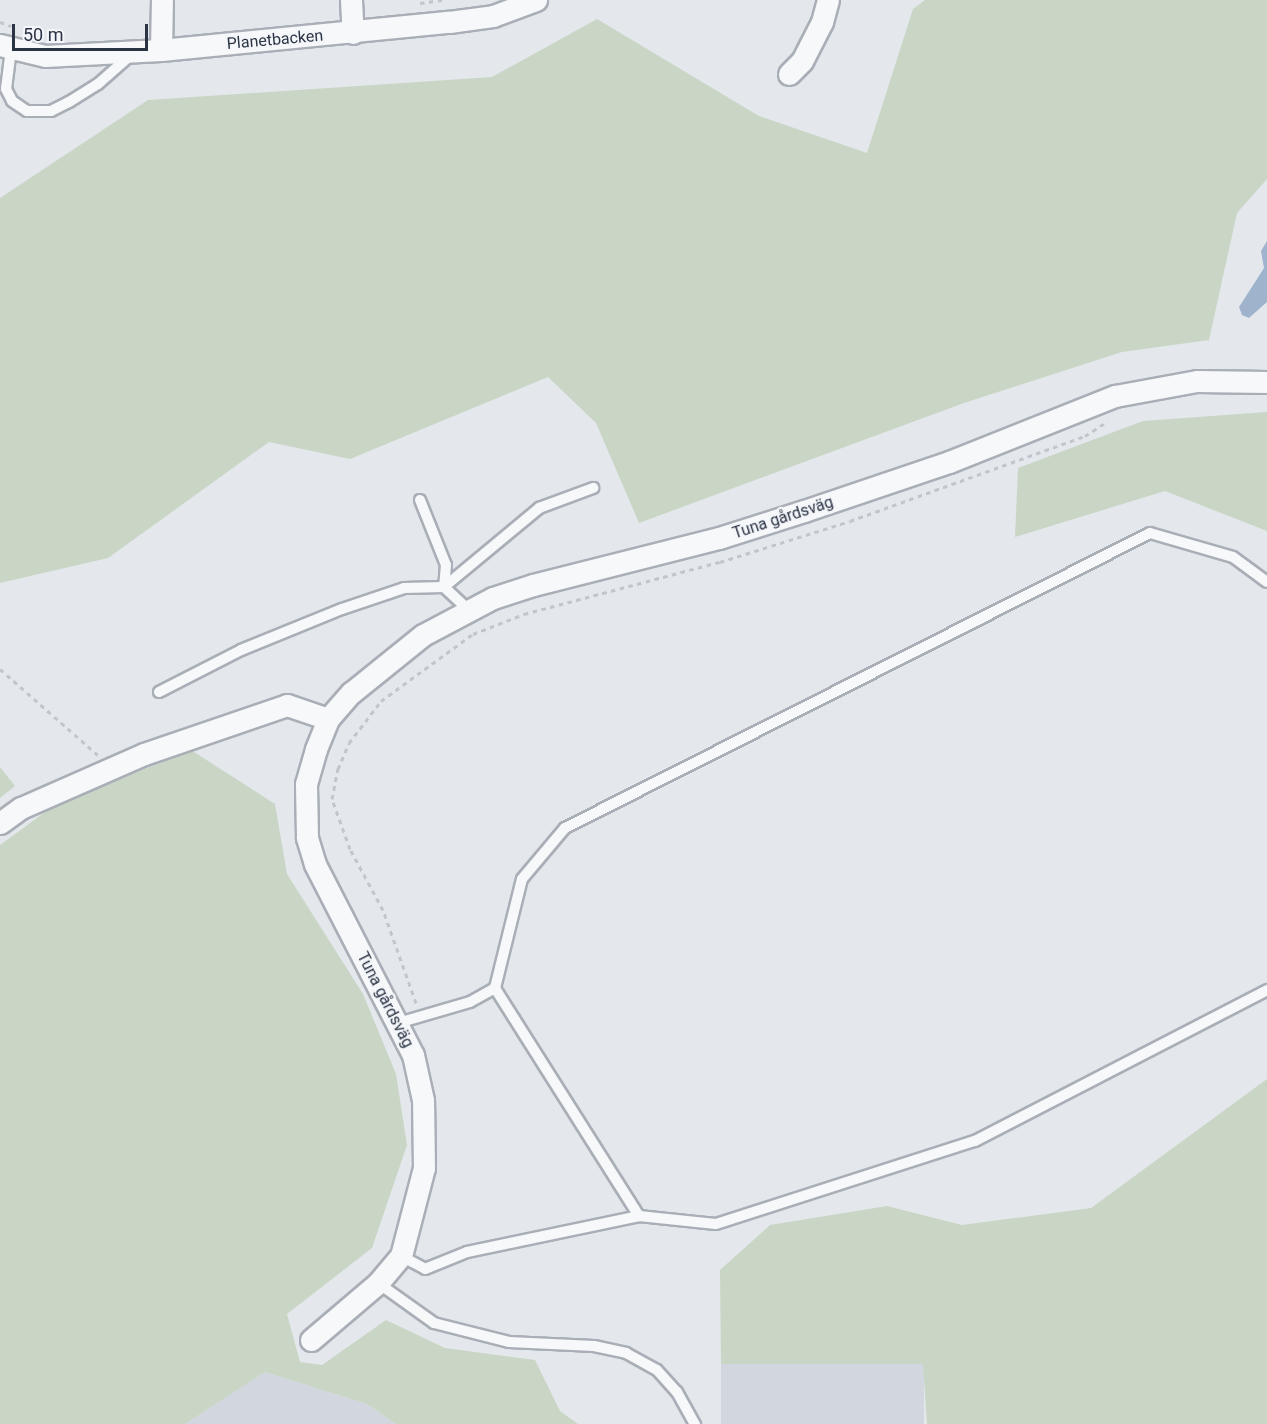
<!DOCTYPE html>
<html>
<head>
<meta charset="utf-8">
<style>
	body { margin:0 }
	#map { position:relative; width:1267px; height:1424px; overflow:hidden; background:#e4e7ec; font-family:Roboto,sans-serif }
	div>[style] { position:absolute }
	.built>* { inset:0; background:#d2d6de; transform-origin:0 0 }
	.green>* { inset:0; background:#c9d6c5 }
	.water>* { inset:0; background:#9fb4cc }
	.path>* { height:3px; margin-top:-1.5px; transform-origin:0; background:repeating-linear-gradient(90deg,#c2c5cb 0 4.5px,transparent 0 9px) }
	.roads { filter:drop-shadow(2px 0 #a9aeb7) drop-shadow(-2px 0 #a9aeb7) drop-shadow(0 2px #a9aeb7) drop-shadow(0 -2px #a9aeb7) }
	.service>* { height:10px; margin:-5px; padding:0 5px; transform-origin:5px; border-radius:5px; background:#f7f8fa }
	.minor>* { height:21px; margin:-10.5px; padding:0 10.5px; transform-origin:10.5px; border-radius:10.5px; background:#f7f8fa }
	span { translate:-50% -50%; white-space:nowrap; text-align:center; line-height:1.15; -webkit-text-stroke:5px #f4f6f9; paint-order:stroke }
	.street-label { font-size:16px; color:#2b3445 }
	.scale { position:absolute; left:12px; top:24px; width:136px; height:27px; box-sizing:border-box; border:3px solid #2b3445; border-top:0; padding-left:8px; font-size:18px; line-height:21px; white-space:nowrap; color:#2b3445; -webkit-text-stroke:4px #f4f6f9; paint-order:stroke }
</style>
</head>
<body>
<div id="map">
	<div class="built">
		<div style="left:721px;top:1364px;width:203px;height:61px"></div>
		<div style="clip-path:polygon(265px 1372px,367px 1404px,396px 1424px,185px 1424px)"></div>
	</div>
	<div class="green">
		<div style="clip-path:polygon(925px 0,1267px 0,1267px 179px,1237px 213px,1209px 340px,1122px 352px,964px 403px,639px 523px,596px 423px,548px 377px,350px 459px,269px 442px,108px 558px,0 583px,0 198px,148px 100px,492px 77px,597px 19px,759px 116px,867px 153px,913px 9px)"></div>
		<div style="clip-path:polygon(1267px 412px,1267px 531px,1165px 491px,1015px 537px,1018px 468px,1143px 421px)"></div>
		<div style="clip-path:polygon(191px 750px,275px 804px,287px 874px,363px 994px,396px 1074px,407px 1145px,372px 1248px,287px 1314px,300px 1362px,322px 1365px,386px 1320px,445px 1348px,535px 1360px,560px 1411px,578px 1424px,396px 1424px,367px 1404px,265px 1372px,185px 1424px,0 1424px,0 845px,52px 807px)"></div>
		<div style="clip-path:polygon(0 767px,15px 786px,0 798px)"></div>
		<div style="clip-path:polygon(1267px 1079px,1267px 1424px,927px 1424px,923px 1364px,721px 1364px,720px 1270px,770px 1225px,887px 1206px,962px 1225px,1091px 1208px)"></div>
	</div>
	<div class="water">
		<div style="clip-path:polygon(1267px 241px,1267px 302px,1249px 318px,1242px 315px,1239px 307px,1264px 268px,1261px 251px)"></div>
	</div>
	<div class="path">
		<div style="left:420px;top:3px;width:22px;rotate:-8deg"></div>
		<div style="left:0;top:22px;width:12px;rotate:20deg"></div>
		<div style="left:0;top:669px;width:130px;rotate:41.3deg"></div>
		<div style="left:416px;top:1003px;width:99px;rotate:-109.5deg"></div>
		<div style="left:383px;top:910px;width:69px;rotate:-118.4deg"></div>
		<div style="left:350px;top:849px;width:53px;rotate:-109.8deg"></div>
		<div style="left:332px;top:799px;width:31px;rotate:-79deg"></div>
		<div style="left:338px;top:769px;width:28px;rotate:-67deg"></div>
		<div style="left:349px;top:743px;width:53px;rotate:-52.7deg"></div>
		<div style="left:381px;top:701px;width:114px;rotate:-36.1deg"></div>
		<div style="left:473px;top:634px;width:55px;rotate:-21.4deg"></div>
		<div style="left:524px;top:614px;width:203px;rotate:-14.9deg"></div>
		<div style="left:720px;top:562px;width:136px;rotate:-17.5deg"></div>
		<div style="left:850px;top:521px;width:250px;rotate:-19.9deg"></div>
		<div style="left:1085px;top:436px;width:27px;rotate:-33deg"></div>
	</div>
	<div class="roads">
		<div class="service">
			<div style="left:11px;top:49px;width:40px;rotate:97.1deg"></div>
			<div style="left:6px;top:89px;width:13px;rotate:63deg"></div>
			<div style="left:12px;top:101px;width:18px;rotate:34deg"></div>
			<div style="left:27px;top:111px;width:24px"></div>
			<div style="left:51px;top:111px;width:20px;rotate:-27deg"></div>
			<div style="left:69px;top:102px;width:34px;rotate:-32deg"></div>
			<div style="left:98px;top:84px;width:45px;rotate:-41.4deg"></div>
			<div style="left:420px;top:500px;width:70px;rotate:68.2deg"></div>
			<div style="left:446px;top:565px;width:22px;rotate:95deg"></div>
			<div style="left:444px;top:587px;width:34px;rotate:43deg"></div>
			<div style="left:159px;top:692px;width:92px;rotate:-27.1deg"></div>
			<div style="left:241px;top:650px;width:109px;rotate:-22.1deg"></div>
			<div style="left:342px;top:609px;width:65px;rotate:-18.7deg"></div>
			<div style="left:404px;top:588px;width:40px;rotate:-1.4deg"></div>
			<div style="left:444px;top:587px;width:124px;rotate:-39.7deg"></div>
			<div style="left:539px;top:508px;width:58px;rotate:-20.3deg"></div>
			<div style="left:398px;top:1023px;width:75px;rotate:-16.3deg"></div>
			<div style="left:470px;top:1002px;width:29px;rotate:-29deg"></div>
			<div style="left:639px;top:1216px;width:77px;rotate:5.9deg"></div>
			<div style="left:716px;top:1224px;width:272px;rotate:-17.8deg"></div>
			<div style="left:975px;top:1141px;width:329px;rotate:-27.3deg"></div>
			<div style="left:401px;top:1256px;width:27px;rotate:28deg"></div>
			<div style="left:425px;top:1269px;width:45px;rotate:-22deg"></div>
			<div style="left:467px;top:1252px;width:176px;rotate:-11.8deg"></div>
			<div style="left:639px;top:1216px;width:270px;rotate:-122.3deg"></div>
			<div style="left:495px;top:988px;width:112px;rotate:-76.1deg"></div>
			<div style="left:522px;top:879px;width:67px;rotate:-49.9deg"></div>
			<div style="left:565px;top:828px;width:655px;rotate:-26.76deg"></div>
			<div style="left:1150px;top:533px;width:86px;rotate:16.1deg"></div>
			<div style="left:1233px;top:557px;width:42px;rotate:36.3deg"></div>
			<div style="left:378px;top:1283px;width:69px;rotate:35.5deg"></div>
			<div style="left:434px;top:1323px;width:77px;rotate:14.2deg"></div>
			<div style="left:509px;top:1342px;width:85px;rotate:2.7deg"></div>
			<div style="left:594px;top:1346px;width:33px;rotate:12deg"></div>
			<div style="left:626px;top:1353px;width:35px;rotate:29deg"></div>
			<div style="left:657px;top:1370px;width:30px;rotate:48deg"></div>
			<div style="left:677px;top:1392px;width:37px;rotate:61deg"></div>
		</div>
		<div class="minor">
			<div style="left:351px;top:0;width:33px;rotate:87deg"></div>
			<div style="left:0;top:45px;width:46px;rotate:13.7deg"></div>
			<div style="left:45px;top:56px;width:116px;rotate:-3deg"></div>
			<div style="left:161px;top:50px;width:289px;rotate:-5.6deg"></div>
			<div style="left:449px;top:22px;width:44px;rotate:-7.8deg"></div>
			<div style="left:493px;top:16px;width:46px;rotate:-20.4deg"></div>
			<div style="left:161px;top:50px;width:50px;rotate:-88.9deg"></div>
			<div style="left:789px;top:74px;width:18px;rotate:-45deg"></div>
			<div style="left:802px;top:61px;width:44px;rotate:-62.9deg"></div>
			<div style="left:822px;top:22px;width:23px;rotate:-75deg"></div>
			<div style="left:0;top:823px;width:26px;rotate:-36deg"></div>
			<div style="left:21px;top:808px;width:134px;rotate:-23.7deg"></div>
			<div style="left:144px;top:754px;width:151px;rotate:-18.9deg"></div>
			<div style="left:287px;top:705px;width:43px;rotate:18.9deg"></div>
			<div style="left:311px;top:1340px;width:88px;rotate:-40.4deg"></div>
			<div style="left:378px;top:1283px;width:35px;rotate:-50deg"></div>
			<div style="left:401px;top:1256px;width:91px;rotate:-75.4deg"></div>
			<div style="left:424px;top:1168px;width:68px;rotate:-90.8deg"></div>
			<div style="left:423px;top:1100px;width:46px;rotate:-102.5deg"></div>
			<div style="left:413px;top:1055px;width:215px;rotate:-117.2deg"></div>
			<div style="left:315px;top:864px;width:28px;rotate:-107deg"></div>
			<div style="left:307px;top:837px;width:53px;rotate:-91.1deg"></div>
			<div style="left:306px;top:784px;width:36px;rotate:-74deg"></div>
			<div style="left:316px;top:749px;width:32px;rotate:-68deg"></div>
			<div style="left:328px;top:719px;width:35px;rotate:-49deg"></div>
			<div style="left:351px;top:693px;width:92px;rotate:-38.9deg"></div>
			<div style="left:423px;top:635px;width:79px;rotate:-27.9deg"></div>
			<div style="left:493px;top:598px;width:42px;rotate:-18deg"></div>
			<div style="left:533px;top:585px;width:192px;rotate:-14.2deg"></div>
			<div style="left:719px;top:538px;width:89px;rotate:-17.6deg"></div>
			<div style="left:804px;top:511px;width:153px;rotate:-18.7deg"></div>
			<div style="left:949px;top:462px;width:179px;rotate:-21.7deg"></div>
			<div style="left:1115px;top:396px;width:83px;rotate:-10.4deg"></div>
			<div style="left:1197px;top:381px;width:70px;rotate:0.8deg"></div>
		</div>
	</div>
	<div class="street-label">
		<span style="left:275px;top:40px;rotate:-5deg">Planetbacken</span>
		<span style="left:783px;top:518px;rotate:-18deg">Tuna gårdsväg</span>
		<span style="left:385px;top:1000px;rotate:63deg">Tuna gårdsväg</span>
	</div>
	<div class="scale">50 m</div>
</div>
</body>
</html>
